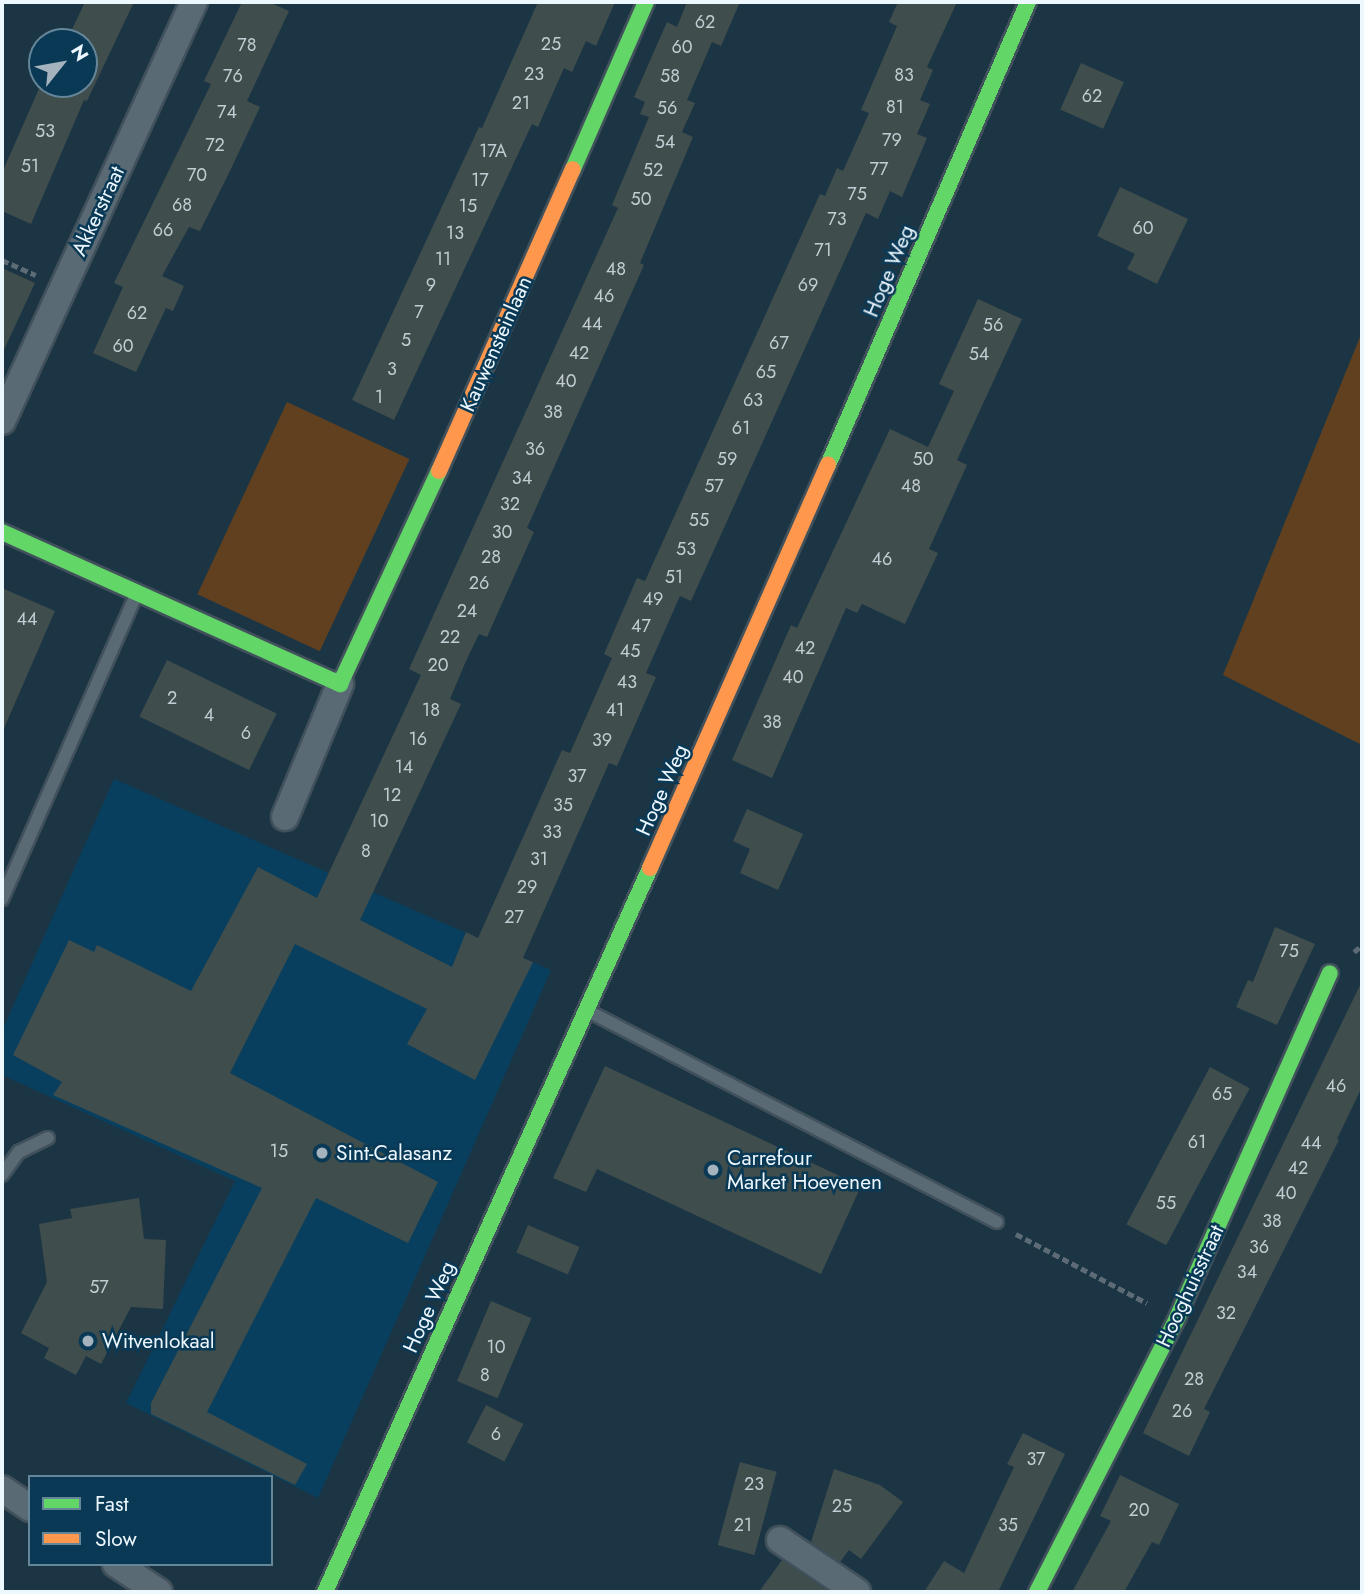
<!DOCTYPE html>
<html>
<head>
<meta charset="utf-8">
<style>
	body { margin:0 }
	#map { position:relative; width:1364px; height:1594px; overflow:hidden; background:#1c3544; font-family:Jost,sans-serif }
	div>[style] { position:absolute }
	.built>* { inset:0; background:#083f5e }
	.green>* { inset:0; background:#61401f; transform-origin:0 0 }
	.building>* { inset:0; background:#3f4d4c; transform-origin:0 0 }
	.path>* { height:4.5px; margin-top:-2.25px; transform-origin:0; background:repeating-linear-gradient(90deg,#5c6b76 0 7px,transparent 0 10.5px) }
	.roads { filter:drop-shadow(2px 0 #41515b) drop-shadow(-2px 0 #41515b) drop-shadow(0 2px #41515b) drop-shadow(0 -2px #41515b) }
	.lane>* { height:12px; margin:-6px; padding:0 6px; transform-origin:6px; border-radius:6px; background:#596a75 }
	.street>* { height:26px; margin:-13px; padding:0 13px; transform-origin:13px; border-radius:13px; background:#596a75 }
	.fast>* { height:16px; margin:-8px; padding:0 8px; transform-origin:8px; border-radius:8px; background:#63d668 }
	.slow>* { height:16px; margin:-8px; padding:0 8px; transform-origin:8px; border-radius:8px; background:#ff974d }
	.dots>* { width:19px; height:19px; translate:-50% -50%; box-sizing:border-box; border:4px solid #0a3956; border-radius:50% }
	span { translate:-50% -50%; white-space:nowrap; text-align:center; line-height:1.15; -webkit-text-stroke:5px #0a3956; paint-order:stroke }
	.number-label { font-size:18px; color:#c2ccd2 }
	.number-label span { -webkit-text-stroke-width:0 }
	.street-label { font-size:21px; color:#edf7fe }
	.poi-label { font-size:21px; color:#edf7fe }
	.left { translate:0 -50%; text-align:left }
	.frame { position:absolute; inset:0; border:4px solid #edf7fe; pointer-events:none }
	.legend { position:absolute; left:28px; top:1475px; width:245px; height:91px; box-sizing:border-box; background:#0a3956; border:2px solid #658599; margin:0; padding:9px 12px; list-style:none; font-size:21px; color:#edf7fe }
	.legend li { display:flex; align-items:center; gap:14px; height:35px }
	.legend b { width:35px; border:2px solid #658599 }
	.north { position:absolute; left:28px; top:28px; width:70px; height:70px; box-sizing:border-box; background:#0a3956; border:2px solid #658599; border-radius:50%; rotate:59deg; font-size:19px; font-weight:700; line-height:28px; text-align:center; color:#edf7fe }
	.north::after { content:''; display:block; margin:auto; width:24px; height:32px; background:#a4b3bd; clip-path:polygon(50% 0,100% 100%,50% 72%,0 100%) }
</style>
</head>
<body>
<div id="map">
	<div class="built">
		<div style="clip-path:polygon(114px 779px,551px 970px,318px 1498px,126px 1403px,235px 1181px,2px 1075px,2px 1031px)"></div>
	</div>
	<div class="green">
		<div style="clip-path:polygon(1362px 332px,1362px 745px,1223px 675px)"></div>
		<div style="left:287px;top:402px;width:135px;height:212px;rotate:25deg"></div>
	</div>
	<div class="building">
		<div style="clip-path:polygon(85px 2px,134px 2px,87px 101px,84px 100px,31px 224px,2px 211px,2px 173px,41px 84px,84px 84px,84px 42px,66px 42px)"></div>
		<div style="clip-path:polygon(242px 2px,269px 2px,289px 11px,247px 101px,260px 107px,230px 171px,200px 231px,189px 227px,162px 276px,184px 286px,173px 311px,166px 308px,136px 372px,93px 353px,123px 287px,114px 283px,211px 84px,204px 81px)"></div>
		<div style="clip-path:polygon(538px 2px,615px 2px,596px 46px,586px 41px,572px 72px,564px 68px,538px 127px,532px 124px,394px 420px,352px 400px,479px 127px,482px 128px)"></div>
		<div style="clip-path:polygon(687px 2px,740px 2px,721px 46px,712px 42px,687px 100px,695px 103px,682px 132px,693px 137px,640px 263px,644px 265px,527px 528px,534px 532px,487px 637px,479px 634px,466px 661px,450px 699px,461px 704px,360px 920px,452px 967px,466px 932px,478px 938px,562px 750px,570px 753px,612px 658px,604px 654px,637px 578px,645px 581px,820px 194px,825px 196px,837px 168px,843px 171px,869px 113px,861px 110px,897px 26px,889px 22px,898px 2px,957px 2px,927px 67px,933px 70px,920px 100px,930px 104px,917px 134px,927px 138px,902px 197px,890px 191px,878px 219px,866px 213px,691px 601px,680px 596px,646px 673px,656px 677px,617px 766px,609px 763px,523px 958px,533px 962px,475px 1080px,407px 1044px,427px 1009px,295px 944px,230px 1073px,438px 1182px,408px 1243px,316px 1198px,207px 1412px,307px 1464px,295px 1485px,151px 1414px,151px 1403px,262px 1188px,53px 1095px,62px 1082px,13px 1055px,69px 940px,94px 952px,97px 945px,191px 991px,258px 867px,317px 898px,421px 675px,409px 669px,618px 208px,612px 205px,649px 117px,640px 114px,645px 102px,634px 97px,667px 22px,677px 27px)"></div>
		<div style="left:1081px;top:63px;width:47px;height:51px;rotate:24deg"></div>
		<div style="clip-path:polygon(1120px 187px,1188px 219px,1157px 284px,1127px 269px,1135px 254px,1097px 236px)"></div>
		<div style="clip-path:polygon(2px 268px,35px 283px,2px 354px)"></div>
		<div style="clip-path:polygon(978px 299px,1022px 319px,957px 460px,967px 465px,929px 549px,938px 553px,905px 624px,862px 604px,857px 613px,846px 608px,772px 778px,732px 760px,791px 625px,797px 628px,890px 429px,928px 447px,954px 391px,939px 384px)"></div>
		<div style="clip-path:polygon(2px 588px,55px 611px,2px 733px)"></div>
		<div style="left:167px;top:660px;width:122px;height:63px;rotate:26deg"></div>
		<div style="clip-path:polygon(747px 809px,803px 834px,778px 890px,740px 873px,750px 849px,733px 841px)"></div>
		<div style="clip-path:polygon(1275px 927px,1315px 944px,1277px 1025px,1236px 1007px,1248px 980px,1253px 982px)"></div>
		<div style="clip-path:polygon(1362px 981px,1362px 1087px,1337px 1139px,1339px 1140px,1204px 1409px,1210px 1412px,1189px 1456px,1143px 1433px)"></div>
		<div style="clip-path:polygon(605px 1066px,861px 1186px,821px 1274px,597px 1169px,586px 1192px,553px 1178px)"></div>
		<div style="left:1210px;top:1067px;width:45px;height:178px;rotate:28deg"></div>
		<div style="clip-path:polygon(139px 1198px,144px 1239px,166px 1240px,163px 1309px,131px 1307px,101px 1364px,86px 1356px,76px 1375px,44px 1358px,49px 1348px,21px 1333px,47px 1282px,39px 1224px,72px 1218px,70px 1209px)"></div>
		<div style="left:528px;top:1225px;width:56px;height:30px;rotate:23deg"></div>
		<div style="left:491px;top:1301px;width:44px;height:87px;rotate:23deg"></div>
		<div style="left:486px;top:1405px;width:42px;height:42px;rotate:27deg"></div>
		<div style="clip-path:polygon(1023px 1433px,1065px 1454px,998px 1592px,924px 1592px,944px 1561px,964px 1573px,1014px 1467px,1007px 1464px)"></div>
		<div style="left:740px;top:1462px;width:38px;height:86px;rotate:15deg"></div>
		<div style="clip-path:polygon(834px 1469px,880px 1485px,903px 1502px,861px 1559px,849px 1550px,840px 1562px,811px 1542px)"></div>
		<div style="clip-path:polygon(1120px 1475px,1179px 1504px,1159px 1545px,1152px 1542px,1124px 1592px,1072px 1592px,1111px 1521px,1100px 1516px)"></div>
		<div style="clip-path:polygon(782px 1560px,829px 1592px,759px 1592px)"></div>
	</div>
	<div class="path">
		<div style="left:2px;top:260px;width:37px;rotate:24deg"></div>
		<div style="left:1354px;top:952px;width:11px;rotate:-41deg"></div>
		<div style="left:1016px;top:1234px;width:148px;rotate:27.8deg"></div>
	</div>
	<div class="roads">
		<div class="lane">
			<div style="left:2px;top:899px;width:330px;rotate:-66.2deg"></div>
			<div style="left:588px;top:1011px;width:460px;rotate:27.3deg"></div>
			<div style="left:2px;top:1175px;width:29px;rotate:-54deg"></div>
			<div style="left:19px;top:1152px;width:32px;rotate:-26deg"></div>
		</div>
		<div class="street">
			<div style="left:2px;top:421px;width:461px;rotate:-65.4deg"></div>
			<div style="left:285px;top:817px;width:144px;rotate:-67.5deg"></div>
			<div style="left:2px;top:1489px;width:34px;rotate:34deg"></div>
			<div style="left:780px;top:1540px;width:93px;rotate:34deg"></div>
			<div style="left:116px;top:1564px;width:51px;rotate:33.1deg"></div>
		</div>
		<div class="fast">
			<div style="left:573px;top:169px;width:182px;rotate:-66.4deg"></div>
			<div style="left:828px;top:465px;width:504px;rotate:-66.64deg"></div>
			<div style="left:2px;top:532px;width:371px;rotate:24.2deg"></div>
			<div style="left:340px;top:684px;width:235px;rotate:-65.1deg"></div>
			<div style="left:325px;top:1592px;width:794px;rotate:-65.82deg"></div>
			<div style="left:1037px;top:1592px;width:308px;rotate:-62.9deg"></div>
			<div style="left:1177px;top:1318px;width:377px;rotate:-66.1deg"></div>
		</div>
		<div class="slow">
			<div style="left:439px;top:471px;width:330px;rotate:-66.1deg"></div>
			<div style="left:650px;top:868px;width:441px;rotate:-66.2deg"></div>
		</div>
	</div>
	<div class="dots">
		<div style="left:322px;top:1153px;background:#a4b3bd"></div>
		<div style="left:713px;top:1170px;background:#a4b3bd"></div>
		<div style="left:88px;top:1341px;background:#a4b3bd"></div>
	</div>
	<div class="number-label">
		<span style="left:705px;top:22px">62</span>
		<span style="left:551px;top:44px">25</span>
		<span style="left:247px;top:45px">78</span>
		<span style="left:682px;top:47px">60</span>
		<span style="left:534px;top:74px">23</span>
		<span style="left:904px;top:75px">83</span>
		<span style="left:233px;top:76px">76</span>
		<span style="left:670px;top:76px">58</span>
		<span style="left:1092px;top:96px">62</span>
		<span style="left:521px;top:103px">21</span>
		<span style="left:895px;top:107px">81</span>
		<span style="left:667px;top:108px">56</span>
		<span style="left:227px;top:112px">74</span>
		<span style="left:45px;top:131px">53</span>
		<span style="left:892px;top:140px">79</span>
		<span style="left:665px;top:142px">54</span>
		<span style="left:215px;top:145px">72</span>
		<span style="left:493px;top:151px">17A</span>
		<span style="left:30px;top:166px">51</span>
		<span style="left:879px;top:169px">77</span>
		<span style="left:653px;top:170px">52</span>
		<span style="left:197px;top:175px">70</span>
		<span style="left:480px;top:180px">17</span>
		<span style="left:857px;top:194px">75</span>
		<span style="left:641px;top:199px">50</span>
		<span style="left:182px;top:205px">68</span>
		<span style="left:468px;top:206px">15</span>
		<span style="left:837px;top:219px">73</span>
		<span style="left:1143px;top:228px">60</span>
		<span style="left:163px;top:230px">66</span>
		<span style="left:455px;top:233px">13</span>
		<span style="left:823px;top:250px">71</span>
		<span style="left:443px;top:259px">11</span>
		<span style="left:616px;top:269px">48</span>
		<span style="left:431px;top:285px">9</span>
		<span style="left:808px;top:285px">69</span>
		<span style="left:604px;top:296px">46</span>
		<span style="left:419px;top:312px">7</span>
		<span style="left:137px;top:313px">62</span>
		<span style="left:592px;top:324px">44</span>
		<span style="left:993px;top:325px">56</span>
		<span style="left:406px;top:340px">5</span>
		<span style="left:779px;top:343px">67</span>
		<span style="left:123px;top:346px">60</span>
		<span style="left:579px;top:353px">42</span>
		<span style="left:979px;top:354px">54</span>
		<span style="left:392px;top:369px">3</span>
		<span style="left:766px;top:372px">65</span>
		<span style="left:566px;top:381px">40</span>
		<span style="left:379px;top:397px">1</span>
		<span style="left:753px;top:400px">63</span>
		<span style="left:553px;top:412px">38</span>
		<span style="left:741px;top:428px">61</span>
		<span style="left:535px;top:449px">36</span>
		<span style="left:727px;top:459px">59</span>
		<span style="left:923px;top:459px">50</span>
		<span style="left:522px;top:478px">34</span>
		<span style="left:714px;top:486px">57</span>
		<span style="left:911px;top:486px">48</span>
		<span style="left:510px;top:504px">32</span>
		<span style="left:699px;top:520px">55</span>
		<span style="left:502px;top:532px">30</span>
		<span style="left:686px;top:549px">53</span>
		<span style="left:491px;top:557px">28</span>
		<span style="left:882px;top:559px">46</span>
		<span style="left:674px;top:577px">51</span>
		<span style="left:479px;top:583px">26</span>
		<span style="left:653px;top:599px">49</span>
		<span style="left:467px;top:611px">24</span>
		<span style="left:27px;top:619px">44</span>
		<span style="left:641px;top:626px">47</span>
		<span style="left:450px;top:637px">22</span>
		<span style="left:805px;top:648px">42</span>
		<span style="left:630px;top:651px">45</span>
		<span style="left:438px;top:665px">20</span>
		<span style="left:793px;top:677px">40</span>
		<span style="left:627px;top:682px">43</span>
		<span style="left:172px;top:698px">2</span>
		<span style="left:431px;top:710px">18</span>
		<span style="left:615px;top:710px">41</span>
		<span style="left:209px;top:715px">4</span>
		<span style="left:772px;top:722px">38</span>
		<span style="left:246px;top:733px">6</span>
		<span style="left:418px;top:739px">16</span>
		<span style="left:602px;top:740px">39</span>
		<span style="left:404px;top:767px">14</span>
		<span style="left:577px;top:776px">37</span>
		<span style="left:392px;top:795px">12</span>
		<span style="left:563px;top:805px">35</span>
		<span style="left:379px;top:821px">10</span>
		<span style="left:552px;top:832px">33</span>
		<span style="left:366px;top:851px">8</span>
		<span style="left:539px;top:859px">31</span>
		<span style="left:527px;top:887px">29</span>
		<span style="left:514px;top:917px">27</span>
		<span style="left:1289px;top:951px">75</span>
		<span style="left:1336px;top:1086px">46</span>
		<span style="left:1222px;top:1094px">65</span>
		<span style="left:1197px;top:1142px">61</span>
		<span style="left:1311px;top:1143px">44</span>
		<span style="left:279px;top:1151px">15</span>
		<span style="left:1298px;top:1168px">42</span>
		<span style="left:1286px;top:1193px">40</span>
		<span style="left:1166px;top:1203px">55</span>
		<span style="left:1272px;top:1221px">38</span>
		<span style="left:1259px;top:1247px">36</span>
		<span style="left:1247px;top:1272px">34</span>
		<span style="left:99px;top:1287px">57</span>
		<span style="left:1226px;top:1313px">32</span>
		<span style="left:496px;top:1347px">10</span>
		<span style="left:485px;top:1375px">8</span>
		<span style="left:1194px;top:1379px">28</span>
		<span style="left:1182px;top:1411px">26</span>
		<span style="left:496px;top:1434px">6</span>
		<span style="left:1036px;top:1459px">37</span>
		<span style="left:754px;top:1484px">23</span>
		<span style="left:842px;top:1506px">25</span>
		<span style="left:1139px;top:1510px">20</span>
		<span style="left:743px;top:1525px">21</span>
		<span style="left:1008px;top:1525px">35</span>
	</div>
	<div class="street-label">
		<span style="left:98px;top:211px;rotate:-65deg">Akkerstraat</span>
		<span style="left:889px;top:271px;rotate:-67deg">Hoge Weg</span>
		<span style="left:496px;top:344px;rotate:-66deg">Kauwensteinlaan</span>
		<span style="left:662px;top:790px;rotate:-66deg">Hoge Weg</span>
		<span style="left:1190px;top:1286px;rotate:-65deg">Hooghuisstraat</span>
		<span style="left:429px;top:1307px;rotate:-66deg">Hoge Weg</span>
	</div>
	<div class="poi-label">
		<span class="left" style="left:336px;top:1153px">Sint-Calasanz</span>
		<span class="left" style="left:727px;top:1170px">Carrefour<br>Market Hoevenen</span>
		<span class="left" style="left:102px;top:1341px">Witvenlokaal</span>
	</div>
	<div class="frame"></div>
	<ul class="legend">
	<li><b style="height:9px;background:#63d668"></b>Fast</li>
	<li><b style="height:9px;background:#ff974d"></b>Slow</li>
	</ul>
	<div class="north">N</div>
</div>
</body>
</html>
